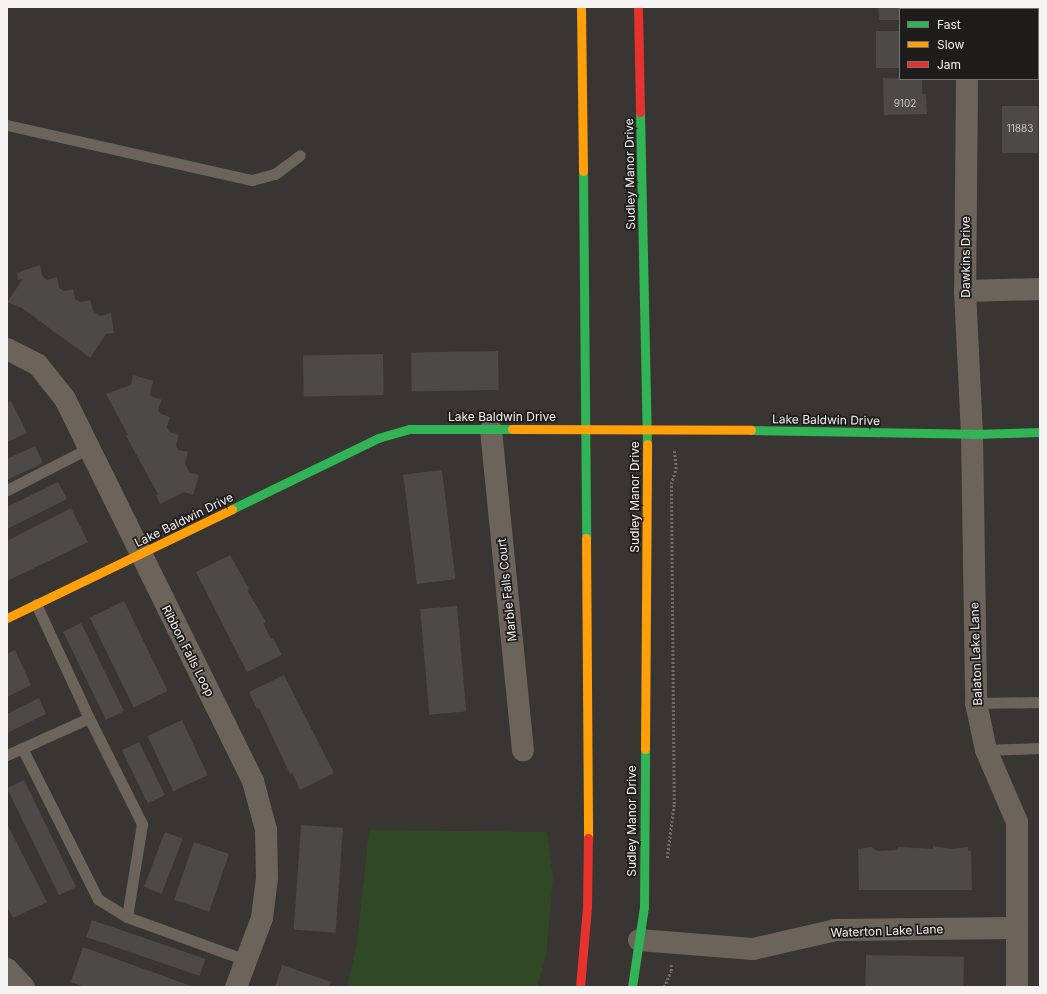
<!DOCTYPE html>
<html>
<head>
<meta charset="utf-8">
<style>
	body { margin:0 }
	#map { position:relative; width:1047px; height:994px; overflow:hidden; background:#383533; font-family:Inter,sans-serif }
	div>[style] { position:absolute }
	.green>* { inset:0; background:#314824 }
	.building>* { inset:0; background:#4b4a48; transform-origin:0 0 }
	.path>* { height:2.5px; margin-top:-1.25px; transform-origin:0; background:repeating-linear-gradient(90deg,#736d66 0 2px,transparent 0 4px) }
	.lane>* { height:11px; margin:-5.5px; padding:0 5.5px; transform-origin:5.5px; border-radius:5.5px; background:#6c645a }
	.street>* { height:22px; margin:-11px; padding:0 11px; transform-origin:11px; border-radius:11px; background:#6c645a }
	.fast>* { height:9px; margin:-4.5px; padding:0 4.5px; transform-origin:4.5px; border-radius:4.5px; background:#30b455 }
	.slow>* { height:9px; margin:-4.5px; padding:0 4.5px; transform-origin:4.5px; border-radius:4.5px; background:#ff9f0a }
	.jam>* { height:9px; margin:-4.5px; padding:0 4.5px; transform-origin:4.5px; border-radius:4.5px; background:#e5322d }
	span { translate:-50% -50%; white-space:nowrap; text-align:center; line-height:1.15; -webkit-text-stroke:3.5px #1f1d1c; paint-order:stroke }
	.number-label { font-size:10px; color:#cac9c7 }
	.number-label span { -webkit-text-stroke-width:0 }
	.street-label { font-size:12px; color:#f5f3f1 }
	.frame { position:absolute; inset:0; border:8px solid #f5f3f1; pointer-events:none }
	.legend { position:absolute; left:899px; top:8px; width:140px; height:72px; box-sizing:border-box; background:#1f1d1c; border:1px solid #757371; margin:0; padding:5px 7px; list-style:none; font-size:12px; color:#f5f3f1 }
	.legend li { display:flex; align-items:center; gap:8px; height:20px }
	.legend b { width:20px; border:1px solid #757371 }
</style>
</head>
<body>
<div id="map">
	<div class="green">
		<div style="clip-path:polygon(369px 830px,547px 832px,553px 878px,546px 957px,537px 987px,347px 987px,357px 943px)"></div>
	</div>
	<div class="building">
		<div style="clip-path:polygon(878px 7px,922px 7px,922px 9px,900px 9px,900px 20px,879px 20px)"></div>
		<div style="left:1004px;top:7px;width:32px;height:2px"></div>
		<div style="left:876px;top:31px;width:24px;height:37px"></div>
		<div style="clip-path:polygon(883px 78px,922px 79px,922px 94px,926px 94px,927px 114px,884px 115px)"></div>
		<div style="left:1002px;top:106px;width:36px;height:47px"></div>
		<div style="clip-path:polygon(40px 265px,43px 277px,47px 280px,57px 277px,59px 288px,64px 291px,73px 289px,75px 299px,80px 302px,90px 300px,93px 311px,100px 316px,111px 313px,114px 333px,106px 334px,90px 358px,22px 308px,7px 302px,23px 279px,18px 280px,17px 273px)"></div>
		<div style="left:498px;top:351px;width:39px;height:87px;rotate:89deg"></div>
		<div style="left:383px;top:354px;width:41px;height:80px;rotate:89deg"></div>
		<div style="clip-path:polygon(133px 375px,153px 381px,150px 393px,151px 396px,162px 400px,158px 410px,161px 414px,170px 417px,167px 427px,169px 432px,179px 435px,176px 445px,178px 450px,188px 452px,185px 463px,189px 472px,199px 475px,193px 495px,184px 492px,160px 504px,156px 495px,158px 494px,126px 436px,128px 435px,106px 394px,131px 385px)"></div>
		<div style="clip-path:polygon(11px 401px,27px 433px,7px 442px,7px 403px)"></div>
		<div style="clip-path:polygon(35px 446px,43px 463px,7px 480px,7px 459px)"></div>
		<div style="left:442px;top:470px;width:110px;height:39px;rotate:83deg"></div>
		<div style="clip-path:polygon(58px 482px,67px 499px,7px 529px,7px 507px)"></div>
		<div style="clip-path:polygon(71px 508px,88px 542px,7px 581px,7px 541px)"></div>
		<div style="clip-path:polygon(230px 555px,249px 589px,247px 590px,266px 622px,263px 623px,271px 639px,273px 638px,282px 655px,247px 672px,196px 572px)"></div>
		<div style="left:124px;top:601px;width:100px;height:38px;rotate:64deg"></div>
		<div style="left:457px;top:606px;width:106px;height:37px;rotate:85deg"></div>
		<div style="left:81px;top:623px;width:98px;height:20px;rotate:64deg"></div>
		<div style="clip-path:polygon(15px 650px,31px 685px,7px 697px,7px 654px)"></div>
		<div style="clip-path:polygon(284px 675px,334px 773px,300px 790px,292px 773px,290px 774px,259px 708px,257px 709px,249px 692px)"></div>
		<div style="clip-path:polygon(39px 698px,46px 714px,7px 733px,7px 714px)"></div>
		<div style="left:182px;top:720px;width:61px;height:38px;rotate:65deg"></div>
		<div style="left:139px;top:742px;width:59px;height:19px;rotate:64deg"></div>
		<div style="left:24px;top:780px;width:119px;height:19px;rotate:64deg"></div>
		<div style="clip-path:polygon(7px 824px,47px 902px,13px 918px,7px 907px)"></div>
		<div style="left:301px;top:825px;width:42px;height:105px;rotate:4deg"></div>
		<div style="left:165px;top:832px;width:19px;height:59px;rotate:21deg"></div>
		<div style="left:194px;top:842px;width:37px;height:61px;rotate:19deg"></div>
		<div style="clip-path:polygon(933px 846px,951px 849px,968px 847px,968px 851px,971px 850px,972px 890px,859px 890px,858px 849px,871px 847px,878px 851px,896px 850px,898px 847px,933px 849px)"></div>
		<div style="left:92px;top:920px;width:120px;height:18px;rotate:19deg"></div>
		<div style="clip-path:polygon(83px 947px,194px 987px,85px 987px,71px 982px)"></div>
		<div style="left:866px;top:955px;width:98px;height:32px;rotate:1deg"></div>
		<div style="clip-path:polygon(282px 965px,331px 982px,329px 987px,275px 987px)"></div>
	</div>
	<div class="path">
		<div style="left:667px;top:858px;width:54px;rotate:-82.6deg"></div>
		<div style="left:674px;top:804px;width:320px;rotate:-90.5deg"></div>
		<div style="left:671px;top:484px;width:16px;rotate:-72deg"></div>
		<div style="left:676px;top:469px;width:19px;rotate:-96deg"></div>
		<div style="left:664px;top:987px;width:17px;rotate:-66deg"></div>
		<div style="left:671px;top:971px;width:8px;rotate:-90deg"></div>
	</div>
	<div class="lane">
		<div style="left:7px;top:125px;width:251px;rotate:12.7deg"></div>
		<div style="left:252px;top:180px;width:24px;rotate:-15deg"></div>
		<div style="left:275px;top:174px;width:31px;rotate:-37deg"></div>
		<div style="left:7px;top:490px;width:92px;rotate:-27.1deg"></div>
		<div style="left:36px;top:604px;width:126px;rotate:65.1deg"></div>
		<div style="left:89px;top:718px;width:119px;rotate:63.4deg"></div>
		<div style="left:142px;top:824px;width:94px;rotate:99.2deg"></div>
		<div style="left:976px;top:703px;width:64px;rotate:-0.9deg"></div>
		<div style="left:22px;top:748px;width:169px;rotate:63.3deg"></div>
		<div style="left:98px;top:899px;width:34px;rotate:32deg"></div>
		<div style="left:127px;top:917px;width:127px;rotate:19.9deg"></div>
		<div style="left:986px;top:750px;width:54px;rotate:-2.1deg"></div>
		<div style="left:7px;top:755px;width:90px;rotate:-24.3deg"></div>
	</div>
	<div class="street">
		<div style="left:967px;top:7px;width:2px;rotate:90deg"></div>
		<div style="left:1038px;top:48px;width:2px;rotate:27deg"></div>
		<div style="left:967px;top:79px;width:212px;rotate:90.5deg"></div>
		<div style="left:965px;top:291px;width:143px;rotate:87.2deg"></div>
		<div style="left:972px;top:434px;width:269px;rotate:89.1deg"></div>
		<div style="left:976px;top:703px;width:48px;rotate:78deg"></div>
		<div style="left:986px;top:750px;width:78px;rotate:66.7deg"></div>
		<div style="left:1017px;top:822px;width:165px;rotate:90deg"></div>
		<div style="left:965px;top:291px;width:75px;rotate:-1.5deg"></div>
		<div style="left:7px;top:349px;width:35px;rotate:27deg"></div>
		<div style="left:38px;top:365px;width:43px;rotate:51.5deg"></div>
		<div style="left:65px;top:399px;width:426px;rotate:63.8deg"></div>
		<div style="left:253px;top:781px;width:51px;rotate:75.1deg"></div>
		<div style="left:266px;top:830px;width:48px;rotate:88.8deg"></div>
		<div style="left:267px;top:878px;width:40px;rotate:97.1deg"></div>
		<div style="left:262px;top:918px;width:74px;rotate:110.6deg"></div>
		<div style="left:491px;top:430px;width:322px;rotate:84.3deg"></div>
		<div style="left:639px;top:940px;width:114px;rotate:4.5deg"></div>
		<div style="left:753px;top:949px;width:85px;rotate:-12.9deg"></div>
		<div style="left:836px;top:930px;width:181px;rotate:-0.6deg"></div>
		<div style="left:7px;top:969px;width:25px;rotate:47deg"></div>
	</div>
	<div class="fast">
		<div style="left:640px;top:112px;width:332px;rotate:88.8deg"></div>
		<div style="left:583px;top:171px;width:367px;rotate:89.5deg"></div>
		<div style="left:751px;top:430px;width:221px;rotate:1deg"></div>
		<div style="left:972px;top:434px;width:68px;rotate:-1.7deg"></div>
		<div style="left:232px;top:509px;width:162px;rotate:-25.9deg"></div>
		<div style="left:378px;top:438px;width:33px;rotate:-16deg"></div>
		<div style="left:410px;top:429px;width:102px"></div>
		<div style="left:632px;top:987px;width:81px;rotate:-81.5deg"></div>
		<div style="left:644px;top:907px;width:158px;rotate:-89.6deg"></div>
	</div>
	<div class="slow">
		<div style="left:581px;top:7px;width:164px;rotate:89.3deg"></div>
		<div style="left:512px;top:429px;width:239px;rotate:0.2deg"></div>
		<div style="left:586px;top:538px;width:300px;rotate:89.6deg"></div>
		<div style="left:7px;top:618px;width:250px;rotate:-25.8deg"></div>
		<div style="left:645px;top:749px;width:305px;rotate:-89.6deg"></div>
	</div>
	<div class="jam">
		<div style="left:638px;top:7px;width:105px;rotate:88.9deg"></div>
		<div style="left:580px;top:987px;width:80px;rotate:-85deg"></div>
		<div style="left:587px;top:907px;width:69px;rotate:-89.2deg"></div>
	</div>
	<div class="number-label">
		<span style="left:905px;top:104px">9102</span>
		<span style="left:1020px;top:129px">11883</span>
	</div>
	<div class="street-label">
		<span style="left:630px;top:174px;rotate:-91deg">Sudley Manor Drive</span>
		<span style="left:966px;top:257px;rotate:-90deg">Dawkins Drive</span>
		<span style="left:502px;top:417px">Lake Baldwin Drive</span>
		<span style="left:826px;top:420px;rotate:1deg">Lake Baldwin Drive</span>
		<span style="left:635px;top:497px;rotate:-90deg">Sudley Manor Drive</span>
		<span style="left:184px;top:520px;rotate:-26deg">Lake Baldwin Drive</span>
		<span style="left:507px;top:590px;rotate:-96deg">Marble Falls Court</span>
		<span style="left:188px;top:651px;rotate:63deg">Ribbon Falls Loop</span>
		<span style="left:976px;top:654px;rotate:-92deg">Balaton Lake Lane</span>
		<span style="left:632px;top:821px;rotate:-90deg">Sudley Manor Drive</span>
		<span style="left:887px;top:931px;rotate:-2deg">Waterton Lake Lane</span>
	</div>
	<div class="frame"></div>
	<ul class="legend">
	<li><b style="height:5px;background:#30b455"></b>Fast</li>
	<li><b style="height:5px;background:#ff9f0a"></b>Slow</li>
	<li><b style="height:5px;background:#e5322d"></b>Jam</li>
	</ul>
</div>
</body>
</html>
